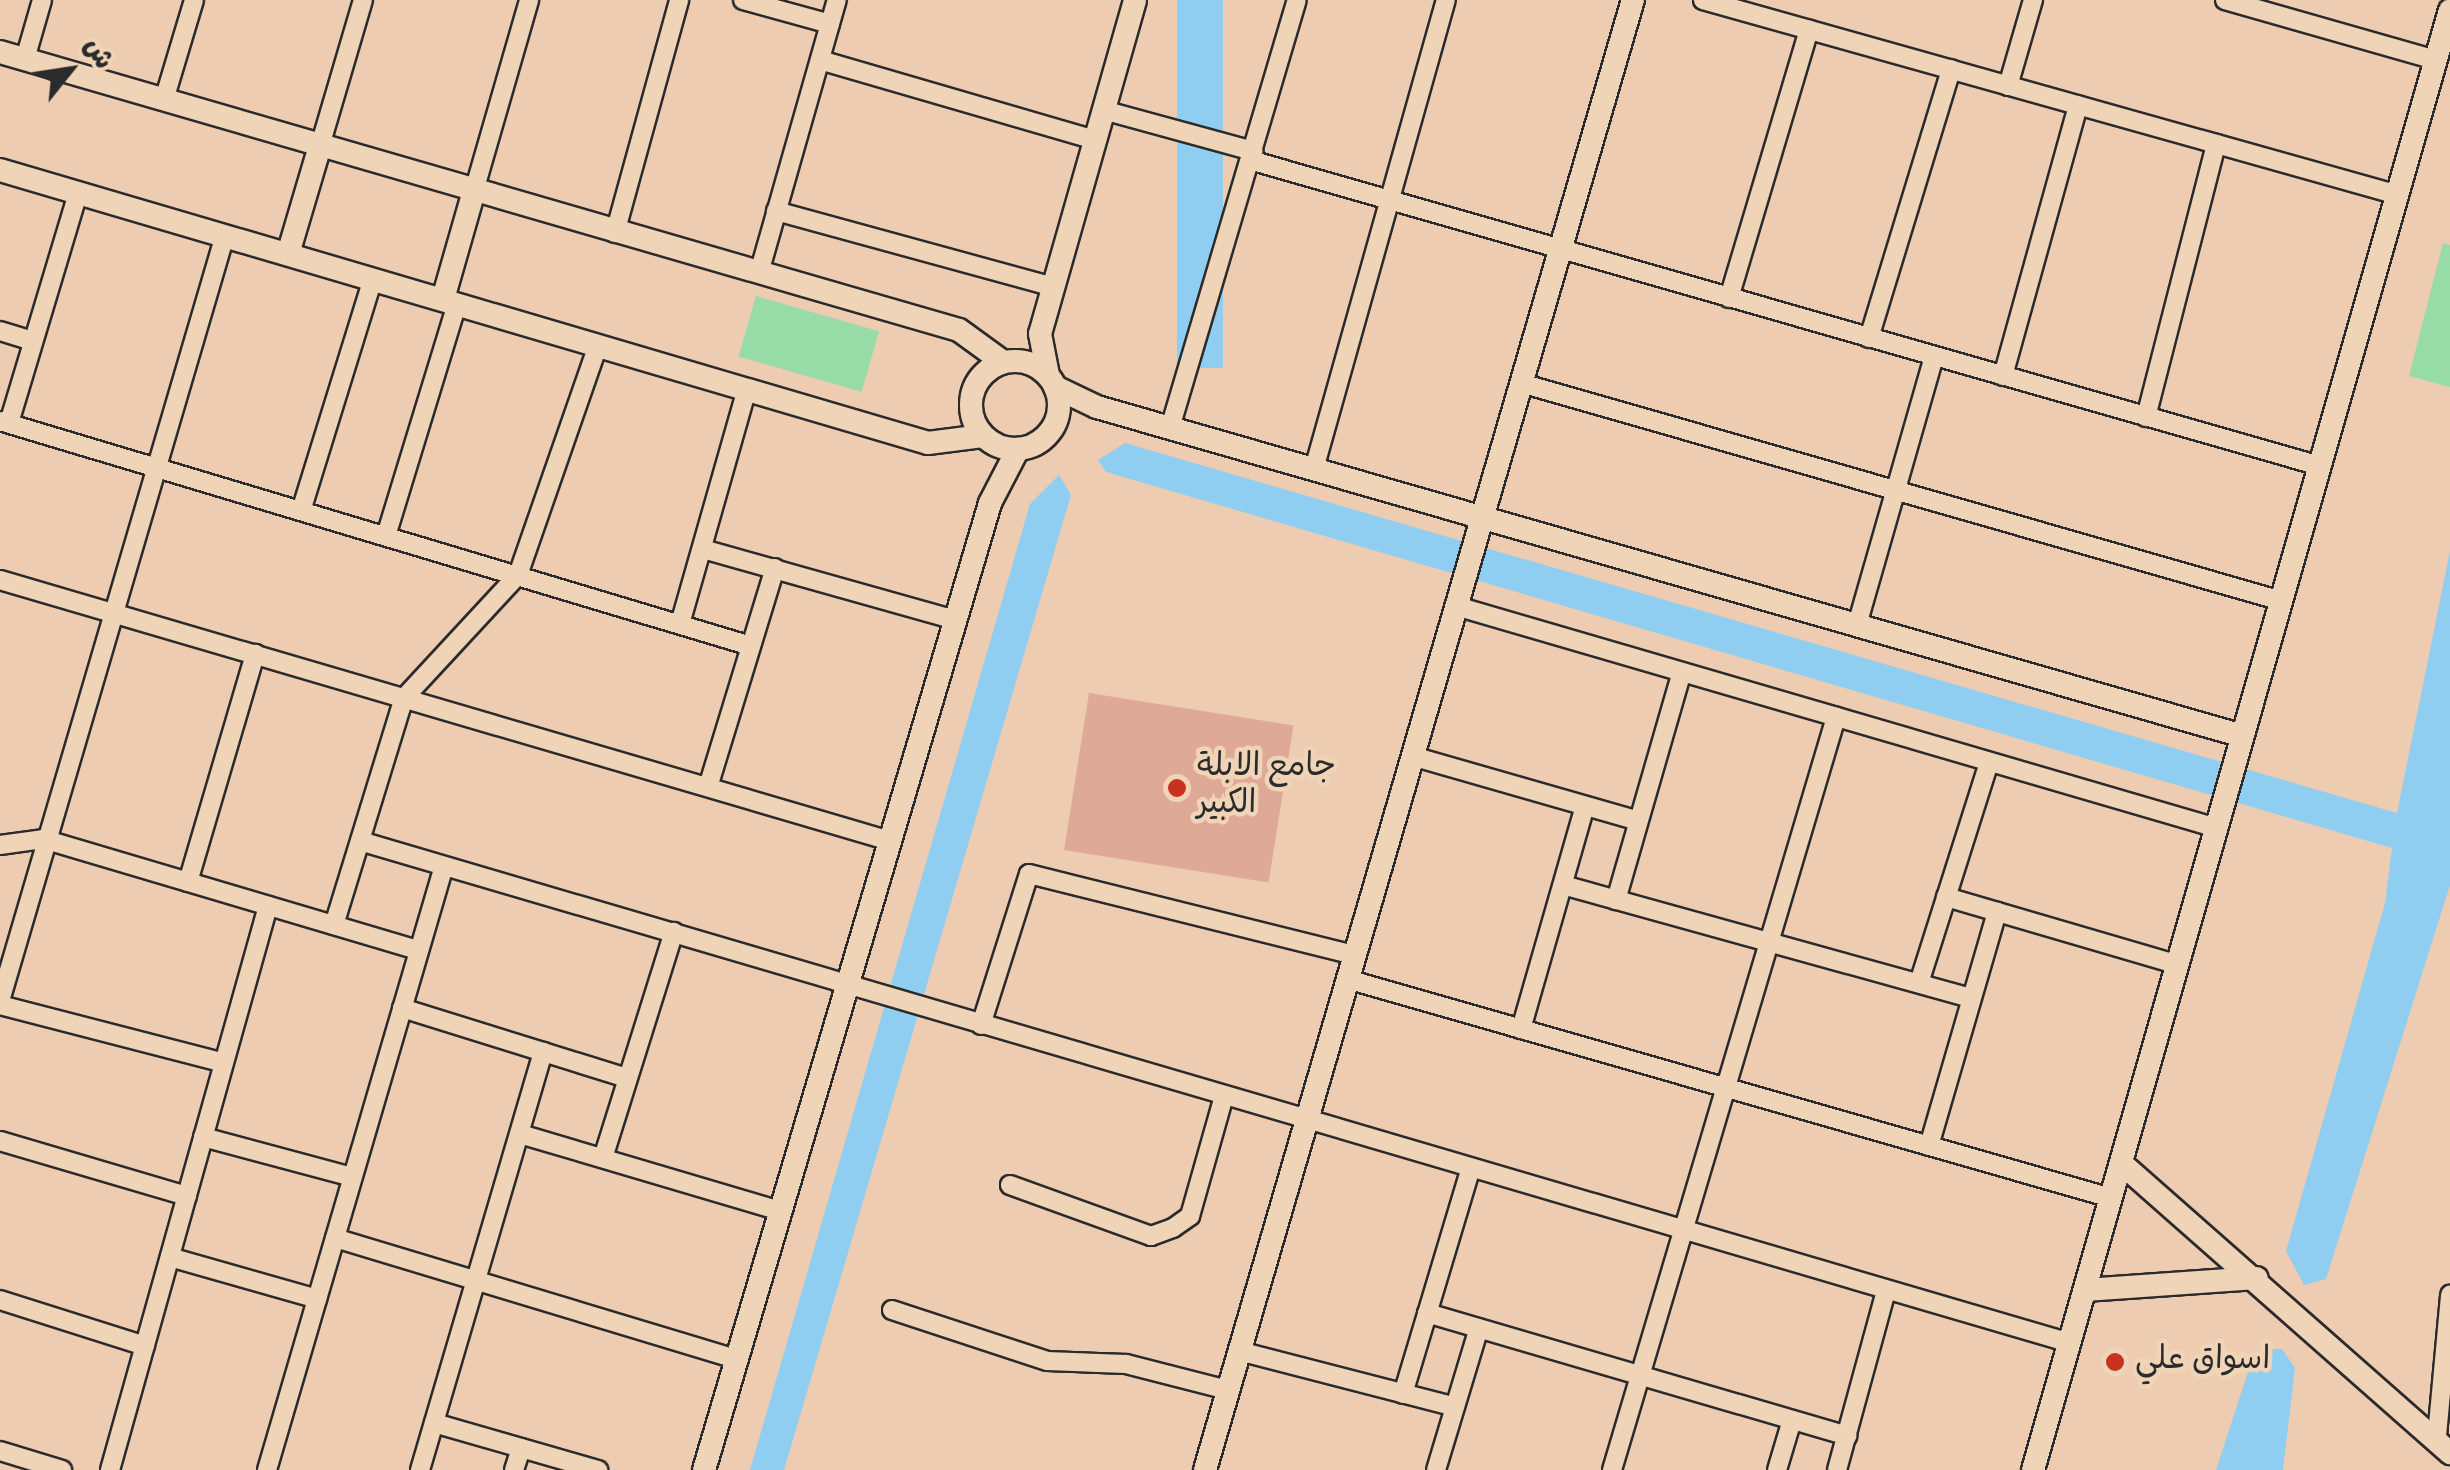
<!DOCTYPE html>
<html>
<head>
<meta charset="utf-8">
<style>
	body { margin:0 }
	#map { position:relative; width:2450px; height:1470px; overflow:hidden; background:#edccb1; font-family:Dekko,"Playpen Sans Arabic",sans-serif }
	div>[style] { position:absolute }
	.green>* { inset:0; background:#97dba7; transform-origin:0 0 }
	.water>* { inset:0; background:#90cef1; transform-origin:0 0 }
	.building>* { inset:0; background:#dfa997; transform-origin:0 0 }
	.roads { filter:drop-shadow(2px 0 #2b2b2b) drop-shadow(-2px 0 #2b2b2b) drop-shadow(0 2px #2b2b2b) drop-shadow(0 -2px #2b2b2b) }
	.minor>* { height:18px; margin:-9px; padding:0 9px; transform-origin:9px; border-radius:9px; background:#f0d4b7 }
	.tertiary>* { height:22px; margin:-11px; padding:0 11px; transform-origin:11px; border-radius:11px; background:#f0d4b7 }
	.tertiary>.ring { margin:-11px; padding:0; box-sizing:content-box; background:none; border:22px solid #f0d4b7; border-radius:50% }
	.dots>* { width:28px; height:28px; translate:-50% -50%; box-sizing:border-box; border:5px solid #f0d4b7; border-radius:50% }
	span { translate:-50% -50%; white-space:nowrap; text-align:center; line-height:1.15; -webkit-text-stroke:9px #f0d4b7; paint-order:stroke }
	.poi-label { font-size:32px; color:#2b2b2b }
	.left { translate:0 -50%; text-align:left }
	.north { position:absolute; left:20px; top:20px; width:100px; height:100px; -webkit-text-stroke:8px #f0d4b7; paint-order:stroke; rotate:60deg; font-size:28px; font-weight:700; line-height:40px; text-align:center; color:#2b2b2b }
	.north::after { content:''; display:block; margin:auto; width:35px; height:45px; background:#2b2b2b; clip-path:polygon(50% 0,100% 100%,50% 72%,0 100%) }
</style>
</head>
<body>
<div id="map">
	<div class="green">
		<div style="clip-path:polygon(2443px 243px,2450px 245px,2450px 387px,2409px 376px)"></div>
		<div style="left:756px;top:296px;width:128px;height:63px;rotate:16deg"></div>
	</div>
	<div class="water">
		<div style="left:1177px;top:0;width:46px;height:368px"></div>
		<div style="clip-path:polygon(1125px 443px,2397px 813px,2450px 551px,2450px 885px,2326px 1279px,2304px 1285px,2286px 1251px,2385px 903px,2392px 848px,1106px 472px,1098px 460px)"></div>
		<div style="clip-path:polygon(1059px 475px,1071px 495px,784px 1470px,750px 1470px,1030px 504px)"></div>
		<div style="clip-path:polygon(2268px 1349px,2282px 1349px,2295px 1368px,2283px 1470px,2216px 1470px,2249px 1369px)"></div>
	</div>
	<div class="building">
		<div style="left:1089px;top:693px;width:207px;height:159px;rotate:9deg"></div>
	</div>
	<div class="roads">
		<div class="minor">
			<div style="left:743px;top:0;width:90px;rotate:15.4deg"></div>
			<div style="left:1703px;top:0;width:722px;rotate:15.67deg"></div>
			<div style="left:2225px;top:0;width:219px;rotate:15.9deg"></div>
			<div style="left:25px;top:59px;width:61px;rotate:-73.9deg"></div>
			<div style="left:820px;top:60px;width:286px;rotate:16.2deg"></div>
			<div style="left:2008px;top:86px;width:90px;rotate:-73.8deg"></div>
			<div style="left:164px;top:100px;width:104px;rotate:-73.3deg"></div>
			<div style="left:1103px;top:110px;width:156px;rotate:15.3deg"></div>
			<div style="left:320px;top:146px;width:152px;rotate:-73.6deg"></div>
			<div style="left:1250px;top:160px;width:1113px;rotate:15.96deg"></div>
			<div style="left:474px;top:191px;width:199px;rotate:-73.9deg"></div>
			<div style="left:776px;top:211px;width:287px;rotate:15.3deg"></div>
			<div style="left:615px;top:233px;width:242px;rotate:-74.6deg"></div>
			<div style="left:759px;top:273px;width:284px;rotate:-74.1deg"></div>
			<div style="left:1729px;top:298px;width:280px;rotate:-73.4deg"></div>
			<div style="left:0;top:331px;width:34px;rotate:17deg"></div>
			<div style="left:1869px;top:338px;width:281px;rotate:-73deg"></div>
			<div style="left:2003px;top:376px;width:281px;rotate:-74.5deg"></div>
			<div style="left:1521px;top:383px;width:792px;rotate:15.99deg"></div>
			<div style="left:2146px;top:417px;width:282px;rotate:-75.6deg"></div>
			<div style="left:0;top:421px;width:784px;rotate:16.68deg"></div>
			<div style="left:9px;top:423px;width:240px;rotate:-73.3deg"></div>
			<div style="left:1170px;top:428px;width:446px;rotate:-73.5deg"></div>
			<div style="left:1314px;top:469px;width:487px;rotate:-74.3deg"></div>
			<div style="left:301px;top:511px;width:243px;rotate:-72.8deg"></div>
			<div style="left:386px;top:536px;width:243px;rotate:-73deg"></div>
			<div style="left:703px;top:549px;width:262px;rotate:15.7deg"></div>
			<div style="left:0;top:580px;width:927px;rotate:16.34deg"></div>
			<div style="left:1456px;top:606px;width:793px;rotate:16.26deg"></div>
			<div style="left:680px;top:624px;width:244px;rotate:-74.1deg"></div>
			<div style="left:1857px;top:625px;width:280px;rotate:-74deg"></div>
			<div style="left:1412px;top:756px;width:235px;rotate:16deg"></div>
			<div style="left:708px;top:787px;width:229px;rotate:-73deg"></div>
			<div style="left:360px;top:841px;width:1782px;rotate:16.36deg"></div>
			<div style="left:0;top:845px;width:43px;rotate:-7.9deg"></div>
			<div style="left:43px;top:839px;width:390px;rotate:16.5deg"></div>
			<div style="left:188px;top:882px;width:238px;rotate:-73.6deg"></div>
			<div style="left:1563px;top:885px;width:423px;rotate:15.5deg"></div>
			<div style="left:1946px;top:897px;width:242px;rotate:16.3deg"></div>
			<div style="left:1616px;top:900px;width:237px;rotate:-73.9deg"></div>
			<div style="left:334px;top:925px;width:238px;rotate:-72.9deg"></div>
			<div style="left:404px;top:698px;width:168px;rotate:-47.2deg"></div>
			<div style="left:518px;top:575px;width:244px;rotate:-70.8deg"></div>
			<div style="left:1347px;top:979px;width:795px;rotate:15.99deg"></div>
			<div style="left:1919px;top:983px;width:232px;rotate:-72.4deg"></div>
			<div style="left:0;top:1001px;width:798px;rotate:-73.63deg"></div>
			<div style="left:0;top:1005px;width:231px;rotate:14.5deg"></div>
			<div style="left:402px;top:1008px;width:236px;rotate:17.3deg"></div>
			<div style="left:981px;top:1025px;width:158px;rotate:-72.4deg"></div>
			<div style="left:1029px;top:874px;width:336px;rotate:14deg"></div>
			<div style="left:1521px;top:1029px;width:232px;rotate:-74deg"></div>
			<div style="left:520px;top:1134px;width:271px;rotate:16.5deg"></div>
			<div style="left:203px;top:1137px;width:154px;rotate:15deg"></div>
			<div style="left:0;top:1141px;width:195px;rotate:16.4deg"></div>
			<div style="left:1929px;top:1146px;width:244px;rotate:-73.8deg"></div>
			<div style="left:603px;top:1158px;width:237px;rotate:-72.6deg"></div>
			<div style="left:1010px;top:1185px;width:150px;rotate:19.9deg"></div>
			<div style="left:1151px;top:1236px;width:23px;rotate:-20deg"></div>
			<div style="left:1173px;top:1228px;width:21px;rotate:-35deg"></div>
			<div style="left:1190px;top:1216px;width:122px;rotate:-74.2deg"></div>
			<div style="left:335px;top:1238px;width:419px;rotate:16.8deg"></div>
			<div style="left:170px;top:1257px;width:153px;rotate:15.9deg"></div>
			<div style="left:0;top:1300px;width:152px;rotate:17.6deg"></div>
			<div style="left:892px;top:1310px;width:163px;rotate:18.2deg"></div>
			<div style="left:1047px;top:1361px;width:79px;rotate:2.2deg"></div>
			<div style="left:1126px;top:1364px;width:105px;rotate:14.3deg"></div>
			<div style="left:1427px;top:1313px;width:438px;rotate:16.3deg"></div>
			<div style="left:1239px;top:1351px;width:223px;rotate:14.5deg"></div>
			<div style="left:1403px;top:1394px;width:233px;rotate:-73.3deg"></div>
			<div style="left:434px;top:1423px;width:171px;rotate:16deg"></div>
			<div style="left:2437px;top:1436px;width:142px;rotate:-84.7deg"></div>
			<div style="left:0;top:1451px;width:65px;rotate:17deg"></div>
			<div style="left:110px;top:1470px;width:586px;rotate:-74.35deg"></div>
			<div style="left:267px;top:1470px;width:629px;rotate:-73.67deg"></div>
			<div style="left:420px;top:1470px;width:436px;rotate:-73.6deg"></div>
			<div style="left:514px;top:1470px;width:23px;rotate:-72deg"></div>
			<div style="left:1436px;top:1470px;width:148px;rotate:-73.2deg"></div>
			<div style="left:1612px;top:1470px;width:786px;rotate:-73.43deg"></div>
			<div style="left:1777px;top:1470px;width:52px;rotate:-73.3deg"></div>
			<div style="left:1837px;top:1470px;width:186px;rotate:-74.7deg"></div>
		</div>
		<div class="tertiary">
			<div style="left:0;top:52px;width:998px;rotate:16.17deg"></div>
			<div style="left:959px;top:330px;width:54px;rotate:36deg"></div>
			<div style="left:0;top:170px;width:967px;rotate:16.39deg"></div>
			<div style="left:928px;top:443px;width:55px;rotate:-7.3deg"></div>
			<div style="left:288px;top:254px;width:113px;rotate:-73.5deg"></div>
			<div style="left:443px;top:299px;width:112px;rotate:-74deg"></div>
			<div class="ring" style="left:971px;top:361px;width:66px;height:66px"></div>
			<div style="left:1048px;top:375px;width:42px;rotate:-101deg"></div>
			<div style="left:1040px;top:334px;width:347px;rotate:-74.1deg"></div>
			<div style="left:1055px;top:387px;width:47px;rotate:25.5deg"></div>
			<div style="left:1097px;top:407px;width:1192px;rotate:16.02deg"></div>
			<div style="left:2121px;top:1163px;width:439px;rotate:41.4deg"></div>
			<div style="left:2085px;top:1290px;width:172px;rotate:-4deg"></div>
			<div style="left:704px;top:1470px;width:1008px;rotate:-73.52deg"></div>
			<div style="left:990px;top:503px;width:61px;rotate:-62.6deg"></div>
			<div style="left:1205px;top:1470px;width:1531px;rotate:-73.77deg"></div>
			<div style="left:2033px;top:1470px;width:1518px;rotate:-74.06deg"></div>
		</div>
	</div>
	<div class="dots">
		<div style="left:1177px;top:788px;background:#c8321e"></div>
		<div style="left:2115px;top:1362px;background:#c8321e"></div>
	</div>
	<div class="poi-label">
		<span class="left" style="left:1197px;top:788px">جامع الابلة<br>الكبير</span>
		<span class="left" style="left:2135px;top:1362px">اسواق علي</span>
	</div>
	<div class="north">ش</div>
</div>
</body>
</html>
